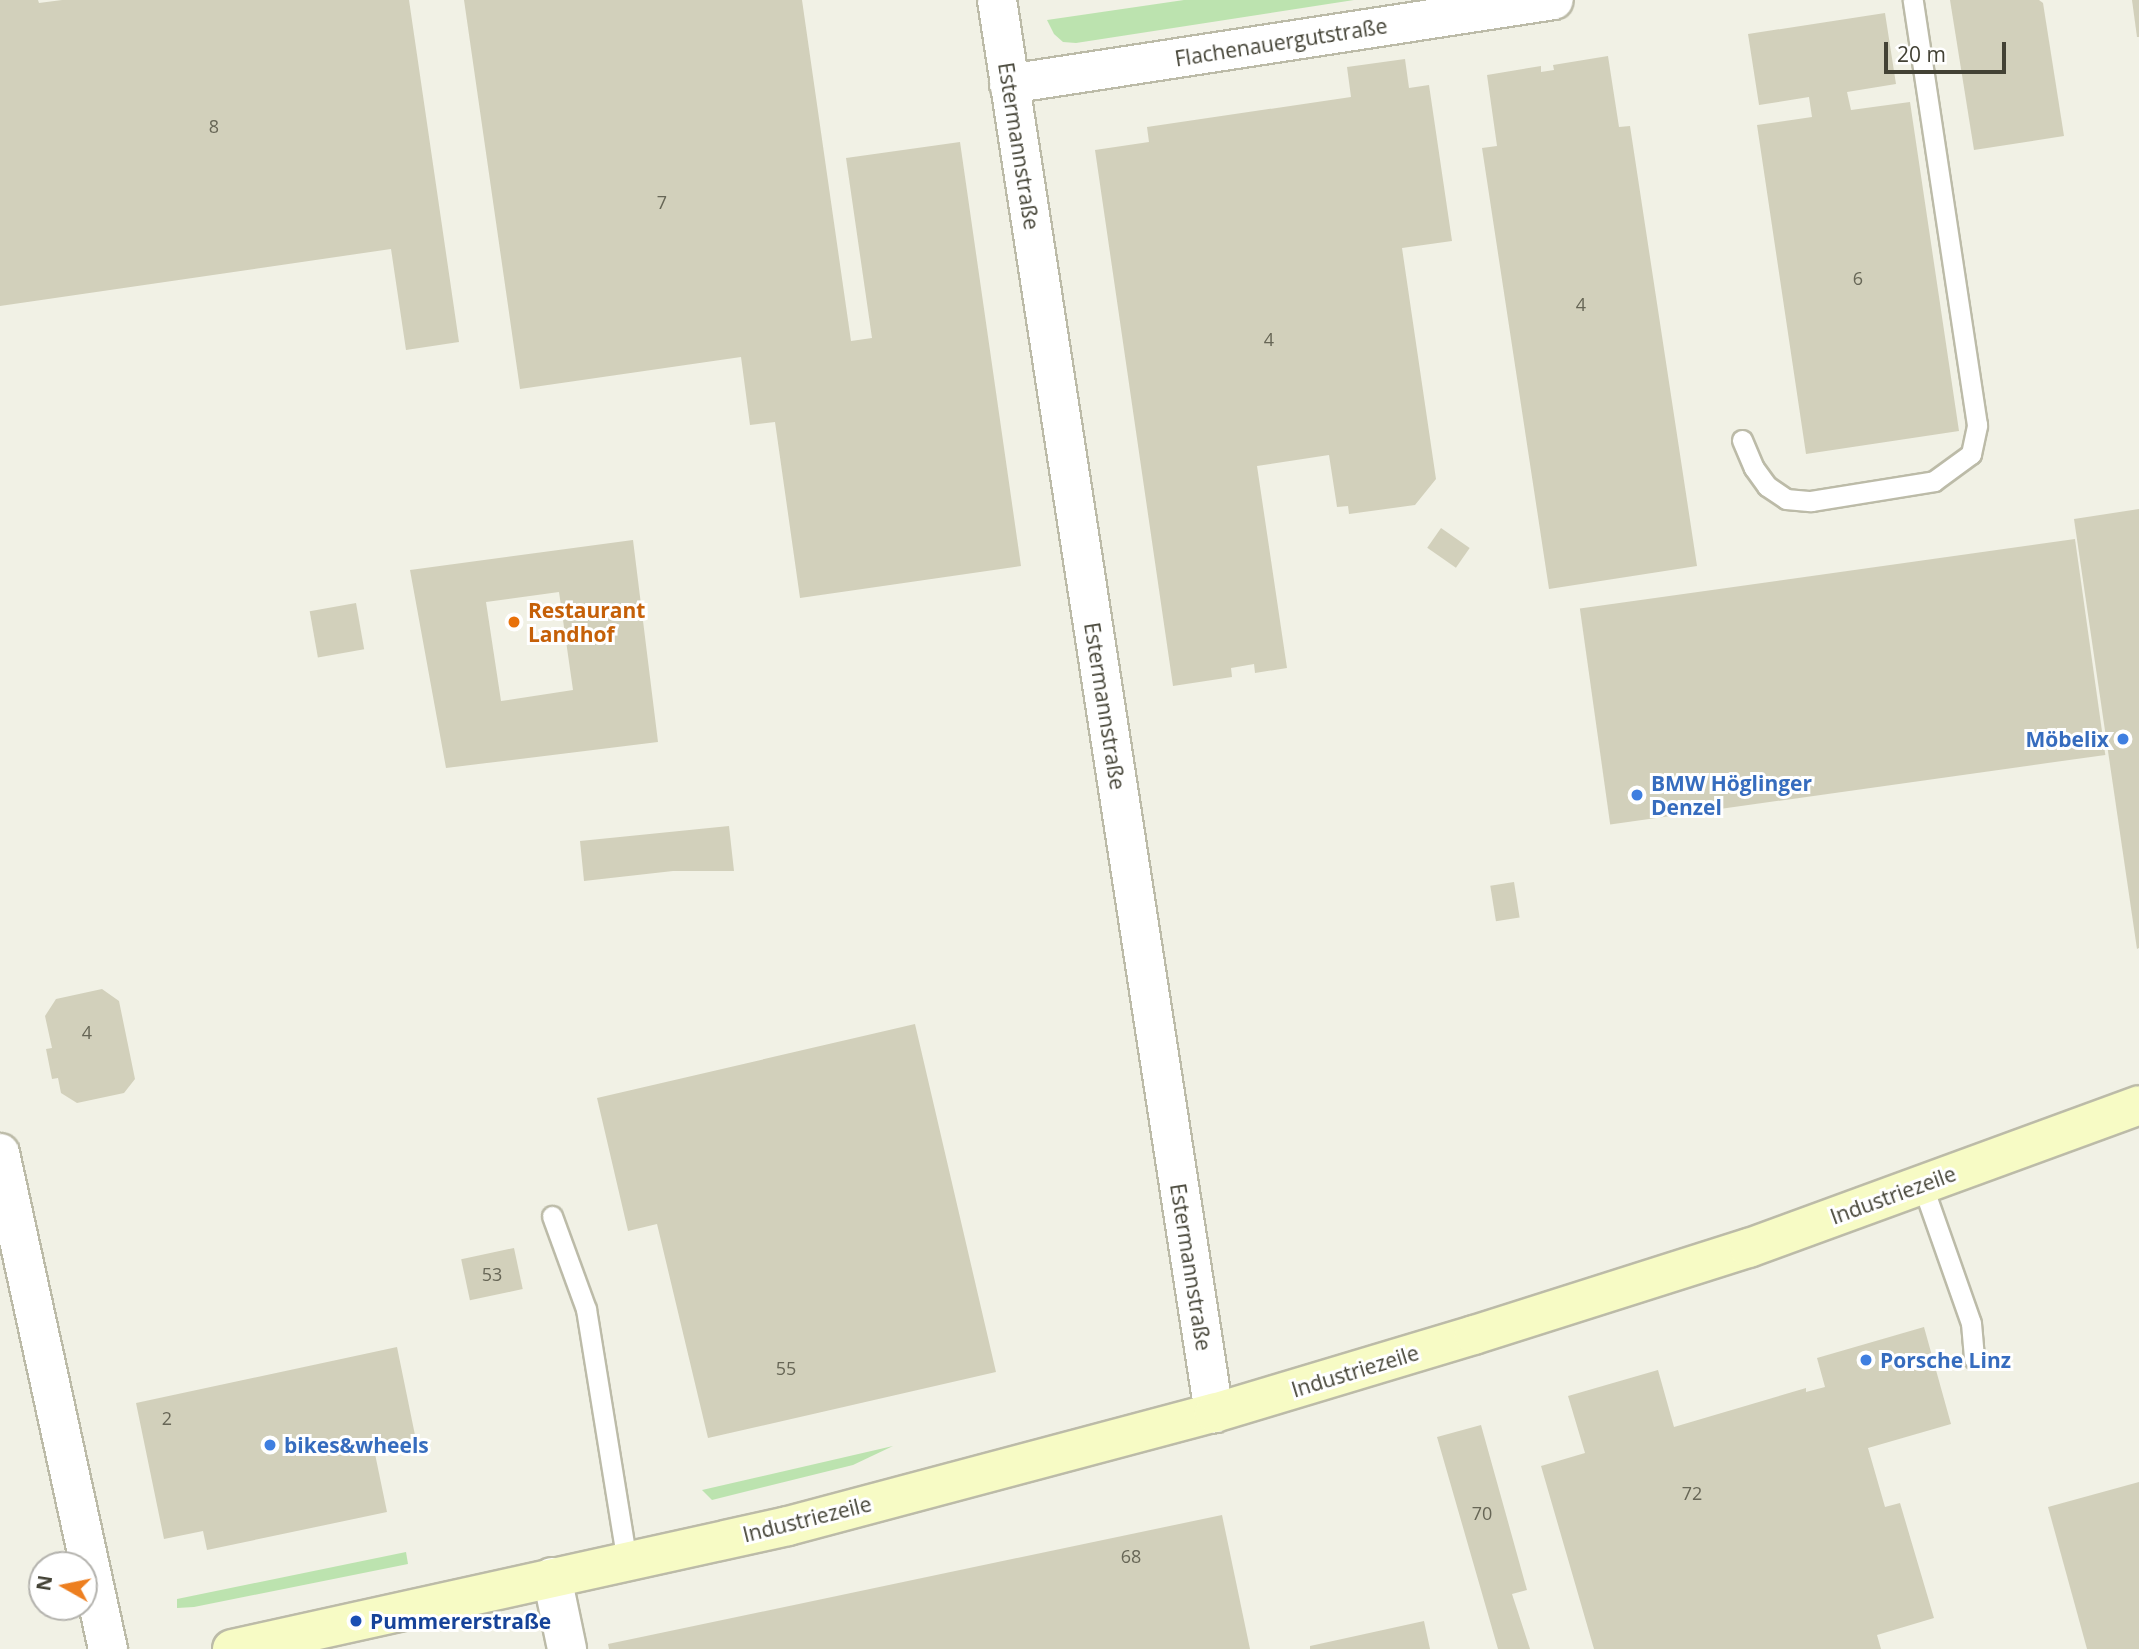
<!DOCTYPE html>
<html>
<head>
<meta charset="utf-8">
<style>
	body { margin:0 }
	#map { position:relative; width:2139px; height:1649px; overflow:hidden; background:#f1f1e5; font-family:"Open Sans",sans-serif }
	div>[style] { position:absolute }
	.green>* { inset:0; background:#bce3af }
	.building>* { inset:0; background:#d2d0bb; transform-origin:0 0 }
	.roads { filter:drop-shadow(2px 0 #bcbba8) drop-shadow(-2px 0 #bcbba8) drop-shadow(0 2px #bcbba8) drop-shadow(0 -2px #bcbba8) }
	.lane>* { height:19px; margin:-9.5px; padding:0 9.5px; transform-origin:9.5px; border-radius:9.5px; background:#fff }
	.street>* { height:38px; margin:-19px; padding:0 19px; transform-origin:19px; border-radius:19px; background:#fff }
	.secondary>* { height:38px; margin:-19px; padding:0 19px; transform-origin:19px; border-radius:19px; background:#f7fbc5 }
	.dots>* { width:19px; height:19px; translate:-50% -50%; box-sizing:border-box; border:4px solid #fff; border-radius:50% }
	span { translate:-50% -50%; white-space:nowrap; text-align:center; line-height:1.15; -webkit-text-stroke:6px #fff; paint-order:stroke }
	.number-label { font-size:18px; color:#676656 }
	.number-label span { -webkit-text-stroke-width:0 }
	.street-label { font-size:21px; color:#434235 }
	.food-label { font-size:21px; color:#c56008; font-weight:700 }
	.left { translate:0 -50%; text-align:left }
	.shop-label { font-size:21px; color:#366cbe; font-weight:700 }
	.right { translate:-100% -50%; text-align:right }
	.transit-label { font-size:21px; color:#164399; font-weight:700 }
	.north { position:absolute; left:28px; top:1551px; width:70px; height:70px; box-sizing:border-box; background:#fff; border:2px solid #b4b3ae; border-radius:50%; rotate:279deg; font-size:19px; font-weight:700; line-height:28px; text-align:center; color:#434235 }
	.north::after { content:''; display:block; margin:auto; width:24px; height:32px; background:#ed7f20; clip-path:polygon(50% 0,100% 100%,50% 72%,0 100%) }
	.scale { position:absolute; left:1884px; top:42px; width:122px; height:32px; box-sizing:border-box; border:4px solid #434235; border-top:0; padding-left:9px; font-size:21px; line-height:24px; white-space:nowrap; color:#434235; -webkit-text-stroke:5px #fff; paint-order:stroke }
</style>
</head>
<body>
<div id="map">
	<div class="green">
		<div style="clip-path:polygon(1184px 0,1354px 0,1076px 43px,1063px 42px,1054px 34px,1047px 20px)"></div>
		<div style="clip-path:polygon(893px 1446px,853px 1465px,712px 1500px,702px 1490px)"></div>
		<div style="clip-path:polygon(406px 1552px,408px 1564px,194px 1607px,177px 1608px,177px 1599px)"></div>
	</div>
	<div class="building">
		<div style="clip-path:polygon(0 0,38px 0,39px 3px,62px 0,409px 0,459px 342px,406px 350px,391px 249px,0 306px)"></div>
		<div style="clip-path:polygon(464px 0,802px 0,851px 341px,872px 338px,846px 158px,960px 142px,1021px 566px,800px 598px,775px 422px,750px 425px,741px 357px,520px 389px)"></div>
		<div style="clip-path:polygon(1950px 0,2039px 0,2043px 3px,2064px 136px,1974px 150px)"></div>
		<div style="clip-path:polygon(2132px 0,2139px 0,2139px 37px,2137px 37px)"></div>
		<div style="clip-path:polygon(1885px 13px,1896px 84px,1847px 92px,1851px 110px,1910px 102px,1959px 431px,1806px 454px,1757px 125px,1812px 117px,1809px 97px,1759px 105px,1748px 34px)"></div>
		<div style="clip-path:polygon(1608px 56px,1619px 127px,1630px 126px,1697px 566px,1549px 589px,1482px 148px,1497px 146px,1487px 75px,1541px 66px,1541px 72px,1554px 70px,1553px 65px)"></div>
		<div style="clip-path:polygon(1405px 59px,1409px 88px,1429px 85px,1452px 241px,1402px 248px,1436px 479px,1415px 505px,1349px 514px,1348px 506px,1337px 507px,1329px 455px,1257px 466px,1287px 668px,1255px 673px,1254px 664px,1231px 668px,1232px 677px,1173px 686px,1095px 150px,1149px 142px,1147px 127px,1351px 97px,1347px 67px)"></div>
		<div style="clip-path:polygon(2139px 509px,2139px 948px,2137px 949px,2074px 519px)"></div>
		<div style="left:1441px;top:528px;width:35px;height:24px;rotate:35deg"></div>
		<div style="left:2075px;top:539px;width:218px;height:500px;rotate:82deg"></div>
		<div style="clip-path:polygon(evenodd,633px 540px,658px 742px,446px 768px,410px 570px,633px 540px,559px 592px,573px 690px,501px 701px,486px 602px,559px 592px)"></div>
		<div style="left:356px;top:603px;width:47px;height:47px;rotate:80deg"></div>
		<div style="clip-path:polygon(729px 826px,734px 871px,673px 871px,584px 881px,580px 841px)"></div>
		<div style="left:1514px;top:882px;width:36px;height:24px;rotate:81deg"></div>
		<div style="clip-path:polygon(102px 989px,119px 1001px,135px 1079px,124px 1093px,77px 1103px,61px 1093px,58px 1078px,52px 1079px,46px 1049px,52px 1048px,45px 1016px,56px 999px)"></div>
		<div style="clip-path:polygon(915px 1024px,996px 1372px,708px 1438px,657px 1224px,628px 1231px,597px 1098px)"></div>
		<div style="left:514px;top:1248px;width:42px;height:54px;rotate:78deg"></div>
		<div style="clip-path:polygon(1924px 1327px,1951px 1424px,1868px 1448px,1885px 1507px,1900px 1503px,1934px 1618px,1877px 1635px,1881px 1649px,1594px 1649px,1541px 1466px,1585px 1453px,1568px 1396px,1658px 1370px,1674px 1427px,1806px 1388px,1806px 1392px,1825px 1387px,1817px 1358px)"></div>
		<div style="clip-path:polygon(397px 1347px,416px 1440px,374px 1449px,387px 1512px,207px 1550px,203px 1531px,164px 1539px,136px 1403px)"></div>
		<div style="clip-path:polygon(1481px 1425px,1527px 1590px,1512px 1594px,1530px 1649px,1498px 1649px,1437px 1437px)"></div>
		<div style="clip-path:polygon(2139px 1482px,2139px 1649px,2087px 1649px,2048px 1507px)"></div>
		<div style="clip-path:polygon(1222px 1515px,1250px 1649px,609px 1649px,608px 1644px)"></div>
		<div style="clip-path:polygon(1424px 1621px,1430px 1649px,1310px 1649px,1310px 1646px)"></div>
	</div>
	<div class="roads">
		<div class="lane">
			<div style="left:1742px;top:440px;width:30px;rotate:67deg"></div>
			<div style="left:1754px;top:468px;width:22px;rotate:54deg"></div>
			<div style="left:1767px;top:486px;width:23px;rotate:34deg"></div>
			<div style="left:1786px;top:499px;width:25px;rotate:5deg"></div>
			<div style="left:1811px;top:501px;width:125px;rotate:-9.2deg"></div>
			<div style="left:1934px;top:481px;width:46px;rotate:-36.1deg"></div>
			<div style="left:1971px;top:454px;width:30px;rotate:-78deg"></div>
			<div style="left:1977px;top:425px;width:430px;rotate:-98.6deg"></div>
			<div style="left:1922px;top:1184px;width:147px;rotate:70.6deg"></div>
			<div style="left:1971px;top:1323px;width:36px;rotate:85deg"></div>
			<div style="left:552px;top:1216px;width:99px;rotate:69.9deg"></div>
			<div style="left:586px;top:1309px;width:255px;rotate:80.8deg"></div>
		</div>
		<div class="street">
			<div style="left:997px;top:0;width:1430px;rotate:81.27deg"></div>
			<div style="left:1009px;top:84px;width:551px;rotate:-8.76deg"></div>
			<div style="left:0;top:1153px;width:508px;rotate:77.72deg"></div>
			<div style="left:552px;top:1577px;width:74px;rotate:78.2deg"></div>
		</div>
		<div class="secondary">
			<div style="left:232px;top:1649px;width:569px;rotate:-12.47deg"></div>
			<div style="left:788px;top:1526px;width:441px;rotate:-14.9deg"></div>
			<div style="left:1214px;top:1413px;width:271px;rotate:-16.7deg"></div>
			<div style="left:1474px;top:1335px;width:288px;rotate:-17.6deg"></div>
			<div style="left:1749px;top:1248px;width:415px;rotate:-20.1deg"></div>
		</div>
	</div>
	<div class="dots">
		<div style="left:514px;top:622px;background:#e8710a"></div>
		<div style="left:2123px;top:739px;background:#3f7fe0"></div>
		<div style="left:1637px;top:795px;background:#3f7fe0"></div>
		<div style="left:1866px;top:1360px;background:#3f7fe0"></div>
		<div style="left:270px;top:1445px;background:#3f7fe0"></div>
		<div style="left:356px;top:1621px;background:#1a4fb4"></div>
	</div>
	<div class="number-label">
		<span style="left:214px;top:126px">8</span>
		<span style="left:662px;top:202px">7</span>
		<span style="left:1858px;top:278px">6</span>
		<span style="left:1581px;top:304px">4</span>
		<span style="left:1269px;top:339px">4</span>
		<span style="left:87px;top:1032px">4</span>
		<span style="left:492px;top:1274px">53</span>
		<span style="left:786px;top:1368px">55</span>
		<span style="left:167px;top:1418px">2</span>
		<span style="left:1692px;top:1493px">72</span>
		<span style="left:1482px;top:1513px">70</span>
		<span style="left:1131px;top:1556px">68</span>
	</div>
	<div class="street-label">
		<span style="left:1281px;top:42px;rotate:-9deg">Flachenauergutstraße</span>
		<span style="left:1019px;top:146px;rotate:81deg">Estermannstraße</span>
		<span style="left:1105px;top:706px;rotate:81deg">Estermannstraße</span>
		<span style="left:1893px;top:1195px;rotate:-20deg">Industriezeile</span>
		<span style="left:1191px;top:1267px;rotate:81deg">Estermannstraße</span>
		<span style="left:1355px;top:1371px;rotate:-17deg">Industriezeile</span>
		<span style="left:807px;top:1519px;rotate:-14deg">Industriezeile</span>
	</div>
	<div class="food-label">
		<span class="left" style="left:528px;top:622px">Restaurant<br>Landhof</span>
	</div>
	<div class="shop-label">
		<span class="right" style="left:2109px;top:739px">Möbelix</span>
		<span class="left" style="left:1651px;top:795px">BMW Höglinger<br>Denzel</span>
		<span class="left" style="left:1880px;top:1360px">Porsche Linz</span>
		<span class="left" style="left:284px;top:1445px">bikes&amp;wheels</span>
	</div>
	<div class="transit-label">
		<span class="left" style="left:370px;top:1621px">Pummererstraße</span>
	</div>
	<div class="north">N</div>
	<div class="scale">20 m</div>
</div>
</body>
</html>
